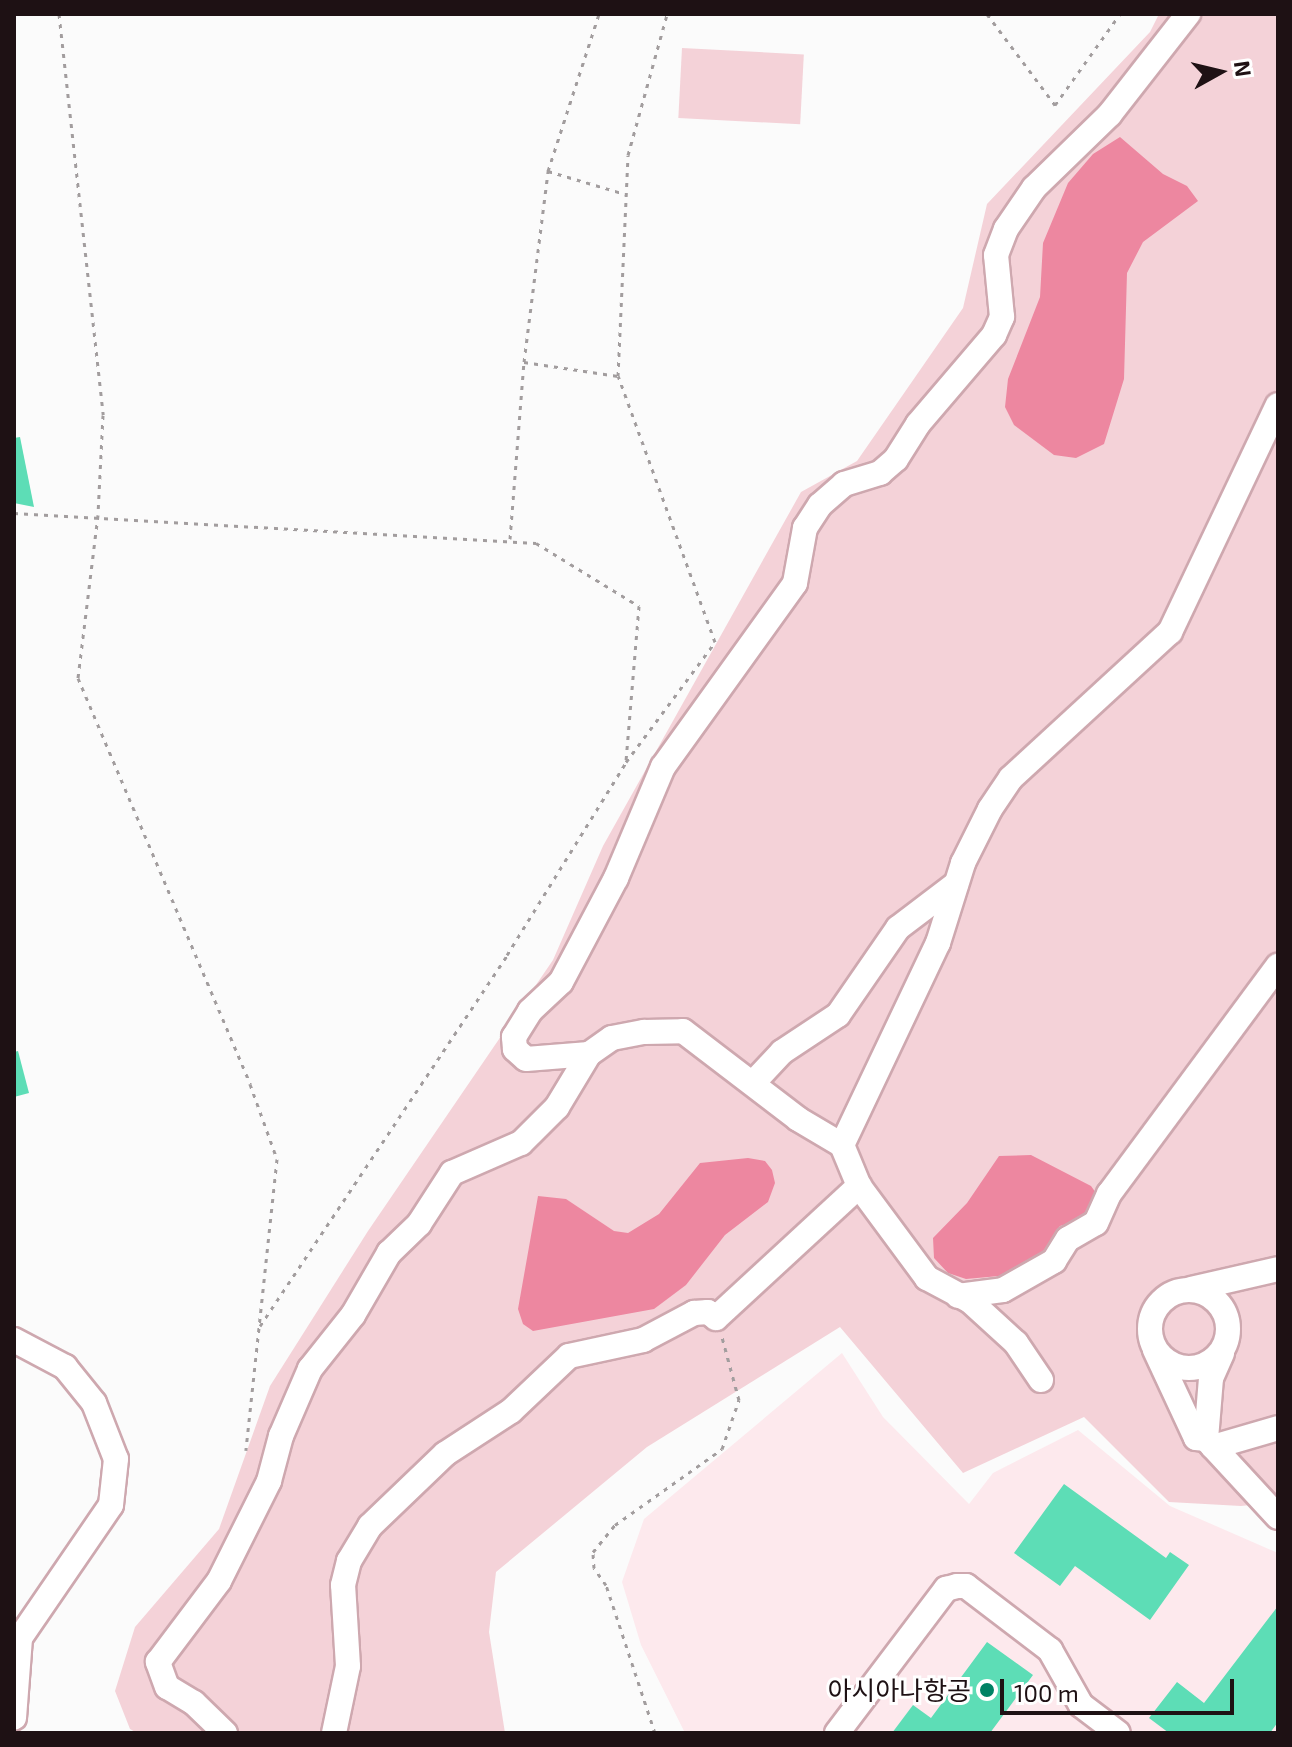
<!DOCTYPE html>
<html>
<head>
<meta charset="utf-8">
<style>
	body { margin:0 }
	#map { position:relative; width:1292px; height:1747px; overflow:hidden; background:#fbfbfb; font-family:"Exo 2","Noto Sans KR",sans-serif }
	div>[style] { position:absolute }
	.built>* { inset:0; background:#fde9ed }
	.green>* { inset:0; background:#f4d2d8; transform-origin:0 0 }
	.water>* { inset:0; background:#ed87a0 }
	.building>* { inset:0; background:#5dddb6 }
	.path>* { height:3px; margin-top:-1.5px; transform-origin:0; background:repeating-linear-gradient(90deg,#a29d9e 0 4px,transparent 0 10px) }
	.roads { filter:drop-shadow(2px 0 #cea8af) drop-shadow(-2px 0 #cea8af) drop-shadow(0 2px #cea8af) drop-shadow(0 -2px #cea8af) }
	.minor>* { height:24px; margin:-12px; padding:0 12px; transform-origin:12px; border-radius:12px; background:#fff }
	.minor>.ring { margin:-12px; padding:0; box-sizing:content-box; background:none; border:24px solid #fff; border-radius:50% }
	.dots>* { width:22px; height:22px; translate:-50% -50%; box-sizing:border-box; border:4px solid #fff; border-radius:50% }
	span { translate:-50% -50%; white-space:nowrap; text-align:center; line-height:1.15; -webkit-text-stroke:6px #fff; paint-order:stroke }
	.poi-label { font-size:26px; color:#1e1114 }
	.right { translate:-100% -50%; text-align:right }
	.frame { position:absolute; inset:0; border:16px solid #1e1114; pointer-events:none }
	.north { position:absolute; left:1180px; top:32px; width:80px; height:80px; -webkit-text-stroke:6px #fff; paint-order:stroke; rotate:82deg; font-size:22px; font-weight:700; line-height:32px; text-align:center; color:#1e1114 }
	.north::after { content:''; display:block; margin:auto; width:28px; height:36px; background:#1e1114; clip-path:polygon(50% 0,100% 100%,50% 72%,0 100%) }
	.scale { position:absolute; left:1000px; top:1679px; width:234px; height:36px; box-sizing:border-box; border:4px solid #1e1114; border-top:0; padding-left:10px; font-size:24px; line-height:28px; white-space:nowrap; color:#1e1114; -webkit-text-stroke:6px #fff; paint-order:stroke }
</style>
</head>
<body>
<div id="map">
	<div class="built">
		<div style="clip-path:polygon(842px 1353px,883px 1417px,969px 1504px,993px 1473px,1078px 1430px,1170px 1506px,1278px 1553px,1278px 1733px,685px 1733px,641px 1645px,622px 1582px,644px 1519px)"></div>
	</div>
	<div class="green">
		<div style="clip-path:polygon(1159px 14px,1278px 14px,1278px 1502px,1241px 1506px,1169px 1502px,1084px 1417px,963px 1473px,840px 1327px,647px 1447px,496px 1572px,489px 1632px,505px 1733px,137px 1733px,130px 1729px,115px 1691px,135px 1627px,219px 1529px,270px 1386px,368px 1231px,553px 960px,603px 846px,801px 492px,857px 461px,963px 308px,987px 204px,1150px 32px)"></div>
		<div style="left:682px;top:48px;width:122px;height:70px;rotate:3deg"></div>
	</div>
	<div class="water">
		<div style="clip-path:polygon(1120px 137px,1163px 174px,1187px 186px,1198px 201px,1143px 242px,1127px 273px,1124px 379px,1104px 444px,1076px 458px,1054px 455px,1014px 425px,1005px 407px,1008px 379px,1040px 297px,1043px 243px,1068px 183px,1093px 154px)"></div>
		<div style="clip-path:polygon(1031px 1155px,1091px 1186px,1096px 1193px,1087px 1219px,1060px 1226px,1041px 1257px,999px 1276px,966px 1279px,948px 1273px,934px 1258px,933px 1238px,967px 1203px,999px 1156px)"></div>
		<div style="clip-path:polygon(748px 1158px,765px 1161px,772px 1170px,775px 1183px,768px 1202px,725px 1235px,686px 1285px,654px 1309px,533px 1331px,523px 1324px,518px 1309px,538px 1196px,566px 1199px,614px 1231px,628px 1233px,659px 1214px,700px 1163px)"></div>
	</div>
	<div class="building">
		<div style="clip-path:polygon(20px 437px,34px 507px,14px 503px,14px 438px)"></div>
		<div style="clip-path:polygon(18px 1051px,29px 1093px,14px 1097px,14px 1052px)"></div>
		<div style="clip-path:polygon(1064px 1484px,1166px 1558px,1170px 1552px,1189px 1565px,1150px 1620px,1075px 1566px,1060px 1586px,1014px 1553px)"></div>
		<div style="clip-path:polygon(1278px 1606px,1278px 1722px,1270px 1733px,1169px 1733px,1149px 1718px,1177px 1682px,1204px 1703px)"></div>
		<div style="clip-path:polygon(987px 1642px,1033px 1675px,990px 1733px,892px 1733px,913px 1705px,931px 1718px)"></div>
	</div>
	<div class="path">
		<div style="left:59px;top:14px;width:403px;rotate:83.7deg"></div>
		<div style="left:103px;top:415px;width:100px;rotate:92.9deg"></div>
		<div style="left:98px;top:515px;width:164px;rotate:97deg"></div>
		<div style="left:78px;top:678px;width:441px;rotate:67deg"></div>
		<div style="left:250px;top:1084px;width:80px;rotate:70.2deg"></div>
		<div style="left:277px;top:1159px;width:293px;rotate:96.1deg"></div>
		<div style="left:987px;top:14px;width:114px;rotate:53.2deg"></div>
		<div style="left:1055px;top:105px;width:112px;rotate:-54.5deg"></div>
		<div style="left:548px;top:171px;width:80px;rotate:16.6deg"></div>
		<div style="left:524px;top:362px;width:95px;rotate:8.5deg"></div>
		<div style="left:14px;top:513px;width:523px;rotate:3.29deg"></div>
		<div style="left:536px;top:543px;width:121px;rotate:31.5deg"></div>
		<div style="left:639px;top:606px;width:157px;rotate:94.8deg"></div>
		<div style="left:510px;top:539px;width:178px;rotate:-85.5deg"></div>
		<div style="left:524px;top:362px;width:193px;rotate:-82.8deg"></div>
		<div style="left:548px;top:171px;width:165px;rotate:-72deg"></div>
		<div style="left:260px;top:1326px;width:446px;rotate:-56.3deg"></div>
		<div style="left:507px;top:955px;width:227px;rotate:-58.3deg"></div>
		<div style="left:626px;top:762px;width:149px;rotate:-53.4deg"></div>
		<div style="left:715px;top:642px;width:283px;rotate:-110deg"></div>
		<div style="left:618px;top:376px;width:221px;rotate:-87.4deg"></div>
		<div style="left:628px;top:155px;width:146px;rotate:-74.5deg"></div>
		<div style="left:655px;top:1733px;width:156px;rotate:-108.3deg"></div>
		<div style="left:606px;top:1585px;width:21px;rotate:-125deg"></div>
		<div style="left:594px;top:1568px;width:16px;rotate:-94deg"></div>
		<div style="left:593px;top:1552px;width:35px;rotate:-51deg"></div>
		<div style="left:615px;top:1525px;width:131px;rotate:-35.4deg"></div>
		<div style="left:722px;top:1449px;width:52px;rotate:-70.9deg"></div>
		<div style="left:739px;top:1400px;width:65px;rotate:-105.1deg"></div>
	</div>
	<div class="roads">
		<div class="minor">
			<div style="left:589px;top:1054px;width:63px;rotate:175.5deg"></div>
			<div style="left:526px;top:1059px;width:15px;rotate:-138deg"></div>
			<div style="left:515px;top:1049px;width:12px;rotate:-95deg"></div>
			<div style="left:514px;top:1037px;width:31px;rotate:-58deg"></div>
			<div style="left:530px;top:1011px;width:42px;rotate:-43.1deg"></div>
			<div style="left:561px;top:982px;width:118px;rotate:-62.1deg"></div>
			<div style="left:616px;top:878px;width:121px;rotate:-67.1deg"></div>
			<div style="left:663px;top:767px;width:226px;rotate:-54.3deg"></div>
			<div style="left:795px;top:583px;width:56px;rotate:-79.7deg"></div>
			<div style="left:805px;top:528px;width:27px;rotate:-57deg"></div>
			<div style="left:820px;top:505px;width:32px;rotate:-41deg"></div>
			<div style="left:844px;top:484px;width:38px;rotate:-17deg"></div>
			<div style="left:880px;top:473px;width:21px;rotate:-41deg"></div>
			<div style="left:896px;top:459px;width:41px;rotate:-57.8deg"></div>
			<div style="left:918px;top:424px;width:117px;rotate:-49.5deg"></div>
			<div style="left:994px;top:335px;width:20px;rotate:-66deg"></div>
			<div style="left:1002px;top:317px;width:62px;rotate:-95.5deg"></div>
			<div style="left:996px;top:255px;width:28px;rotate:-69deg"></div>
			<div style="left:1006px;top:229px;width:50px;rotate:-55.7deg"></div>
			<div style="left:1034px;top:188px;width:106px;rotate:-44.2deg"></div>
			<div style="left:1110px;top:114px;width:127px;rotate:-52deg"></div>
			<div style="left:753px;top:1083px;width:42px;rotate:-46.9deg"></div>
			<div style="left:782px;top:1052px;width:67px;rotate:-33.5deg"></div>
			<div style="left:838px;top:1015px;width:106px;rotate:-55.4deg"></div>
			<div style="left:898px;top:928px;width:73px;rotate:-37.2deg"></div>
			<div style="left:1191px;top:1289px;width:89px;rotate:-12.9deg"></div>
			<div class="ring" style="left:1150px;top:1290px;width:54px;height:54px"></div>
			<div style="left:958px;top:1296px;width:45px;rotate:-7.6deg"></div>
			<div style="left:1003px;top:1290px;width:59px;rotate:-29.6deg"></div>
			<div style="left:1054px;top:1261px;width:26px;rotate:-58deg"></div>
			<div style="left:1068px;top:1239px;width:32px;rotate:-30deg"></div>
			<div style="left:1096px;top:1223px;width:32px;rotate:-66deg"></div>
			<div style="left:1109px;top:1194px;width:284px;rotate:-53.5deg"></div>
			<div style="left:14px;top:1340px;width:58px;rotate:27.9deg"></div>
			<div style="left:65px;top:1367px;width:46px;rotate:51.1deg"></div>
			<div style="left:94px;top:1403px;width:60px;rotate:68.6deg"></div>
			<div style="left:116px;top:1459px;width:46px;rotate:96.2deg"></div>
			<div style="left:111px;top:1505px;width:161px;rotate:124.4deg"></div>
			<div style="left:20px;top:1638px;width:80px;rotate:94.3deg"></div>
			<div style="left:1155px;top:1350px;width:97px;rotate:65deg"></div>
			<div style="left:1196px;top:1438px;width:10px;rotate:6deg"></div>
			<div style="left:1206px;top:1439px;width:106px;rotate:47.3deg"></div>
			<div style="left:1041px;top:1380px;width:45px;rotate:-124deg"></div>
			<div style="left:1016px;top:1343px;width:62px;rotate:-137.6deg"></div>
			<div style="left:970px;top:1301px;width:49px;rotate:-151.9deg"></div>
			<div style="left:927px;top:1278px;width:114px;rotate:-126.5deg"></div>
			<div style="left:859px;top:1186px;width:44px;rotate:-112.5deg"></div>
			<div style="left:842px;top:1145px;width:224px;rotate:-64.6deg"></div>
			<div style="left:938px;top:943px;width:84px;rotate:-72.6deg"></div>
			<div style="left:963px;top:863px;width:60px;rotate:-63.4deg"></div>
			<div style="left:990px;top:809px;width:37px;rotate:-56deg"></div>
			<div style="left:1011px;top:778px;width:216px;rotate:-42.6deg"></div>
			<div style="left:1170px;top:632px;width:251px;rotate:-64.6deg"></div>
			<div style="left:1206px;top:1439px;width:61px;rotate:-85.3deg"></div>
			<div style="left:1211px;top:1378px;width:27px;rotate:-66deg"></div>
			<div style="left:1213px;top:1447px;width:68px;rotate:-16.3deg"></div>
			<div style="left:225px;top:1733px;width:43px;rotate:-135.9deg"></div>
			<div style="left:194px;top:1703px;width:31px;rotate:-149deg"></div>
			<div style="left:167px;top:1687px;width:27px;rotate:-110deg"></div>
			<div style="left:158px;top:1662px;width:101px;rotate:-53deg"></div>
			<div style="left:219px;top:1581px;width:112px;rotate:-63.4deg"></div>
			<div style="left:269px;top:1481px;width:47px;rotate:-75.1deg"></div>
			<div style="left:281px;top:1436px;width:73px;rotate:-66.6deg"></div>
			<div style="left:310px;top:1369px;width:69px;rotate:-51.5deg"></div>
			<div style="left:353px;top:1315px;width:72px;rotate:-59.9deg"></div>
			<div style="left:389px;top:1253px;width:42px;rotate:-44deg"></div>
			<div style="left:419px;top:1224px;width:61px;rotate:-57.1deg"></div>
			<div style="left:452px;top:1173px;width:75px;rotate:-23.5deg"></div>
			<div style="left:521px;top:1143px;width:51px;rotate:-45deg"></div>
			<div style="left:557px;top:1107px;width:62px;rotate:-58.9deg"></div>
			<div style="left:589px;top:1054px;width:28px;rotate:-35deg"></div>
			<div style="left:612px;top:1038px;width:33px;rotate:-11deg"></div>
			<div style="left:644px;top:1032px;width:39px;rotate:-1deg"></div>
			<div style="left:683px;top:1031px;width:145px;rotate:37.4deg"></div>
			<div style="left:798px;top:1119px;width:51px;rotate:30.6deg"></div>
			<div style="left:334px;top:1733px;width:68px;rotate:-78.2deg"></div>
			<div style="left:348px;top:1666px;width:81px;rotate:-93.5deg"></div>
			<div style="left:343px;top:1585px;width:25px;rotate:-76deg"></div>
			<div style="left:349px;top:1561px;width:41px;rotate:-59deg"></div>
			<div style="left:370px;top:1526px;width:104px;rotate:-43.8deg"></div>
			<div style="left:445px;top:1454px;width:79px;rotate:-33.1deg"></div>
			<div style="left:511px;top:1411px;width:80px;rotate:-43.5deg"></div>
			<div style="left:569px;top:1356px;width:76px;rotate:-12.2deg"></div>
			<div style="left:643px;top:1340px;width:58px;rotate:-27.9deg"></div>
			<div style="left:694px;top:1313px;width:14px;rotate:-4deg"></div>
			<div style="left:708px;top:1312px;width:10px;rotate:37deg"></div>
			<div style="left:716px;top:1318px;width:195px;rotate:-42.7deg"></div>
			<div style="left:837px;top:1733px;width:181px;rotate:-52.9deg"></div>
			<div style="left:946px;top:1589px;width:11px;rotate:-15deg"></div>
			<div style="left:957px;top:1586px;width:9px"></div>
			<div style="left:966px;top:1586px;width:106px;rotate:37.3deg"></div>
			<div style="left:1050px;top:1650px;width:63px;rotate:60.6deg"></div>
			<div style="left:1081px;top:1705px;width:46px;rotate:37.1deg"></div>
		</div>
	</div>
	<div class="dots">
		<div style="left:987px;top:1690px;background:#008264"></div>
	</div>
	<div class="poi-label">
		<span class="right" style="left:971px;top:1690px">아시아나항공</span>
	</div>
	<div class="frame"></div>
	<div class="north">N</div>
	<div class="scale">100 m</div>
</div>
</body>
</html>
